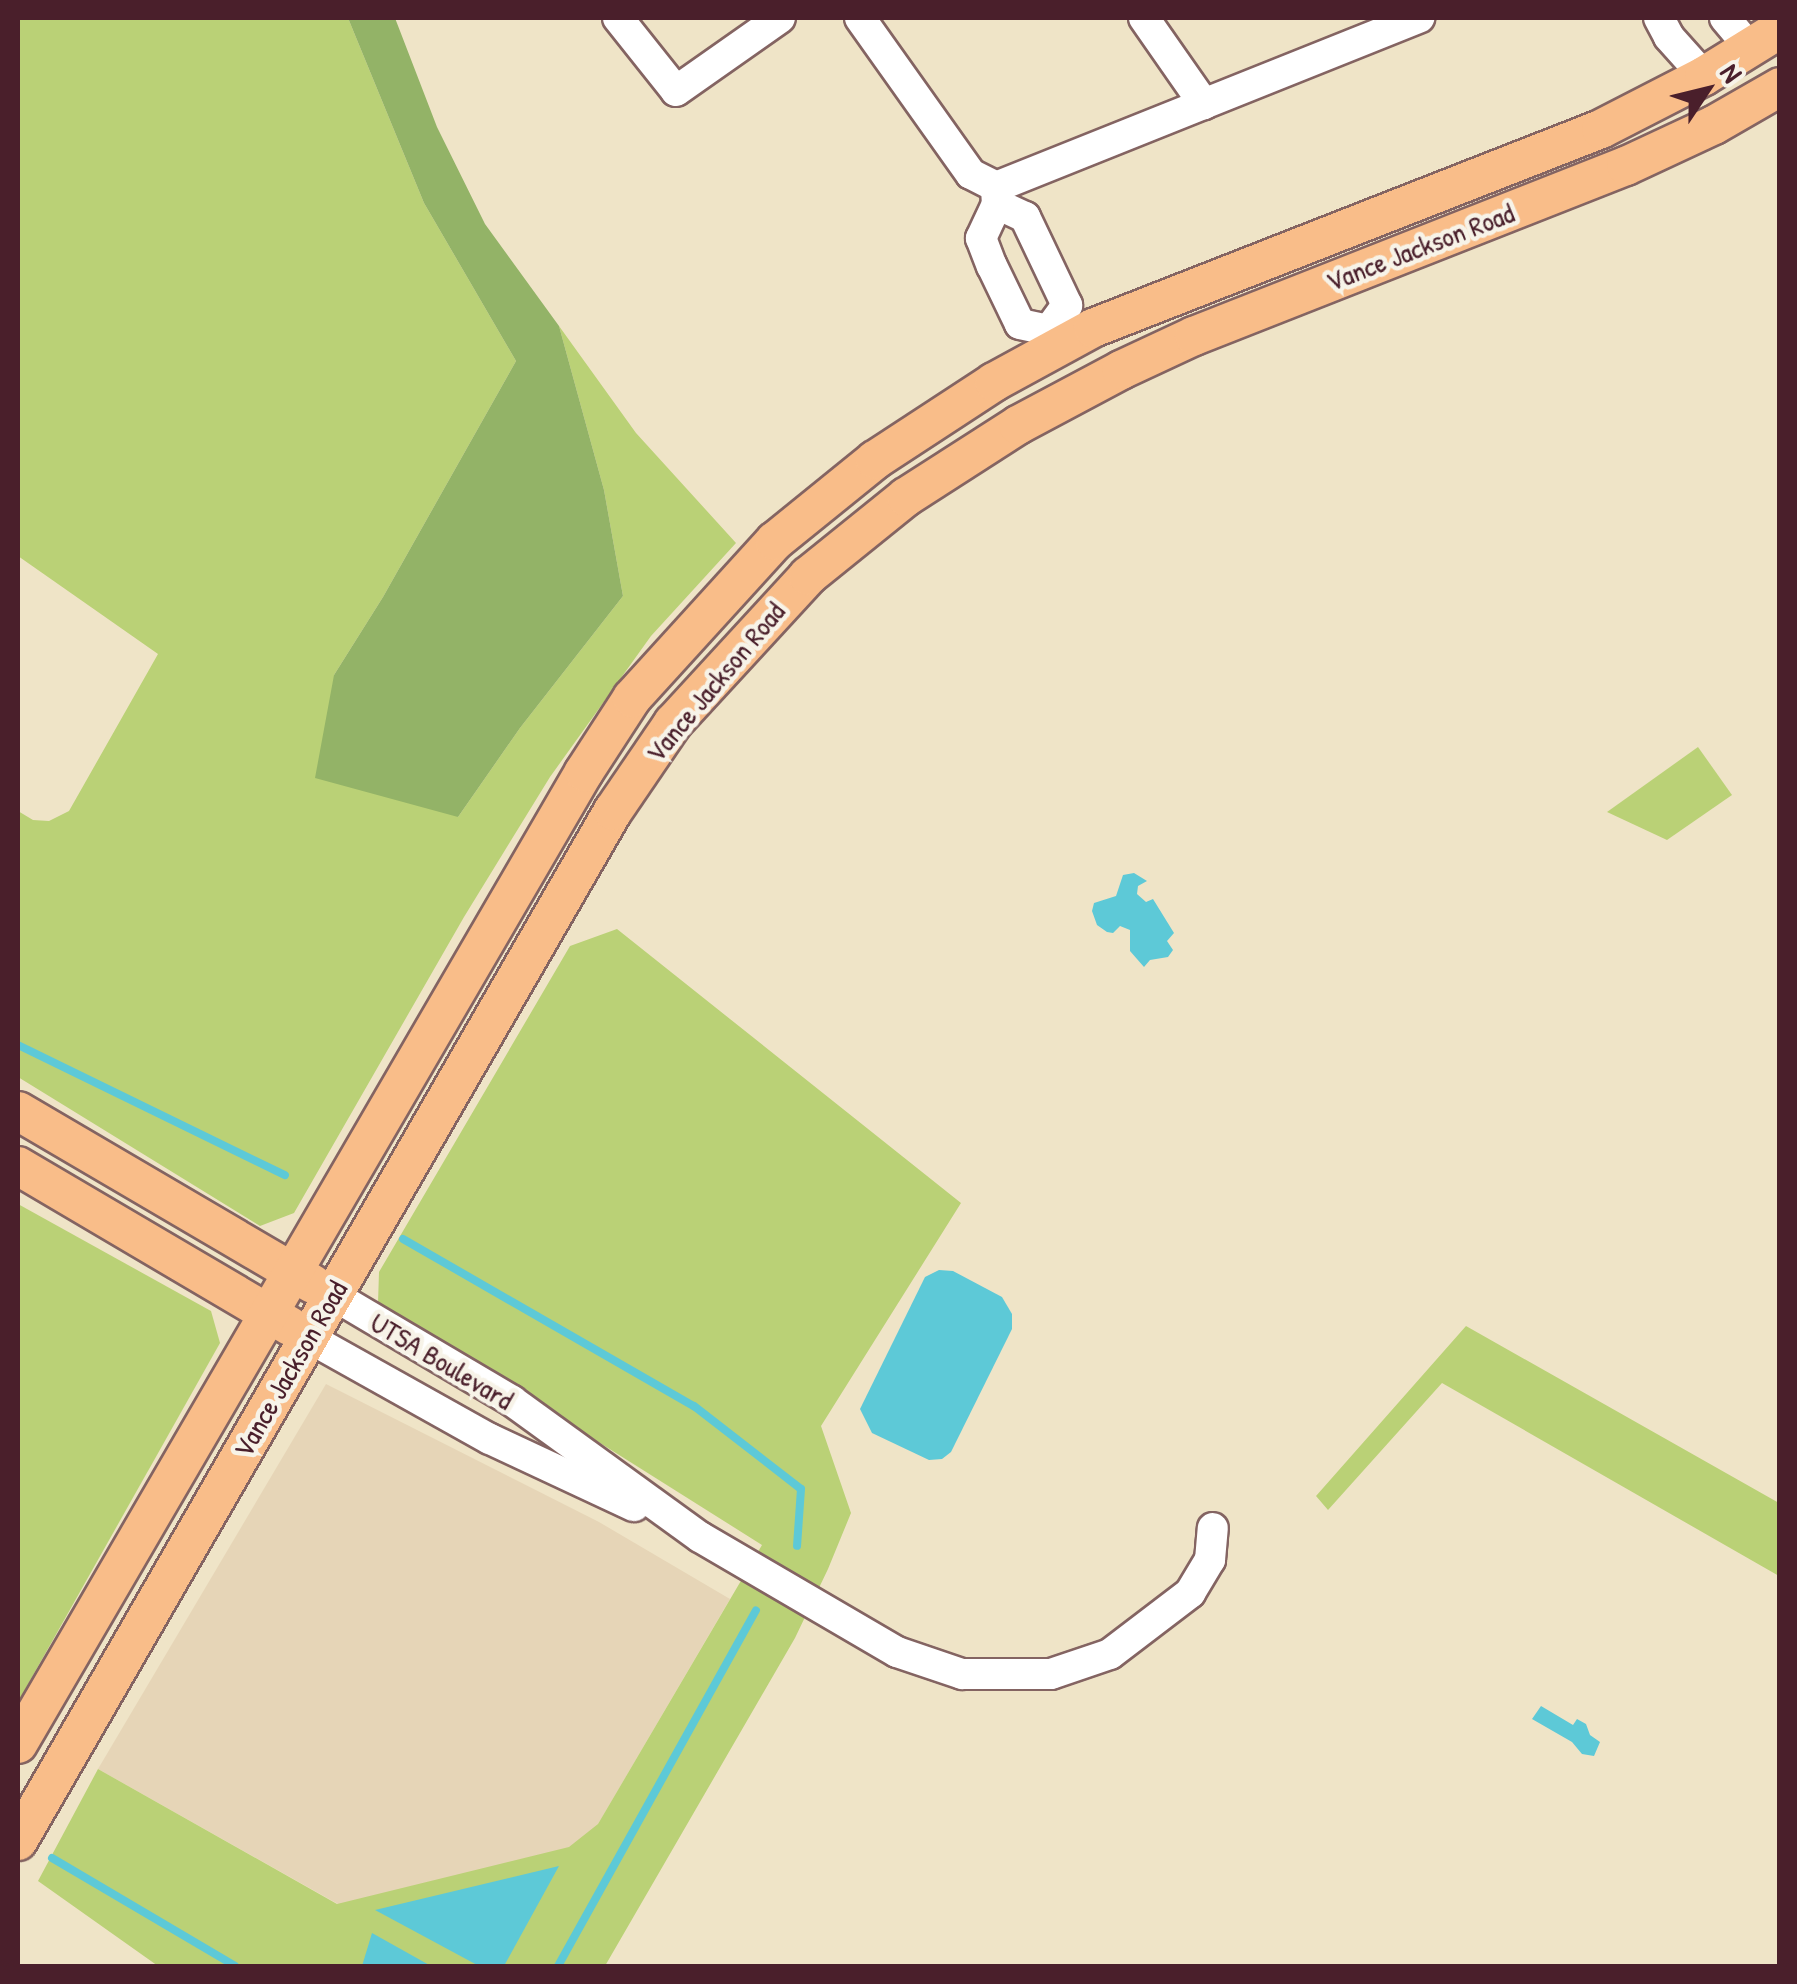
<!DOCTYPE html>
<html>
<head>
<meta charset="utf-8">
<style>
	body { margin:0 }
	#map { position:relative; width:1797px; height:1984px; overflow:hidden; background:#efe4c7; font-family:"Patrick Hand",sans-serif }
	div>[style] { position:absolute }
	.built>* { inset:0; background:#e6d5b7 }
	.green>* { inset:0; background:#bad176 }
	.forest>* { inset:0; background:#93b367 }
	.water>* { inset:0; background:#5dc9d7 }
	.stream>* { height:8px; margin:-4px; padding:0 4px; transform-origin:4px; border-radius:4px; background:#5dc9d7 }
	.roads { filter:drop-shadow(2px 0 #846462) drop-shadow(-2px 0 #846462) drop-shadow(0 2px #846462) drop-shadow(0 -2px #846462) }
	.minor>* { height:30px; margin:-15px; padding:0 15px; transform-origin:15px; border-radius:15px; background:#fff }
	.major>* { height:38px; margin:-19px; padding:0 19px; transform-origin:19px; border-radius:19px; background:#f9bd89 }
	span { translate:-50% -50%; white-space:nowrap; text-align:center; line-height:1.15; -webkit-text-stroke:9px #f7f3e8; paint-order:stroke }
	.street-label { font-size:28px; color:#4a1f2b }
	.frame { position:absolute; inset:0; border:20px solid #4a1f2b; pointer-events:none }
	.north { position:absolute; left:1657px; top:40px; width:100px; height:100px; -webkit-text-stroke:8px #f7f3e8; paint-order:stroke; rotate:55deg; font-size:28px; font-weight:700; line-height:40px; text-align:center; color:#4a1f2b }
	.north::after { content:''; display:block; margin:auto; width:35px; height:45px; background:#4a1f2b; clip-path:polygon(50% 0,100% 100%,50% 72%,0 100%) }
</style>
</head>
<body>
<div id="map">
	<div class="built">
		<div style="clip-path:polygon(326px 1384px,599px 1522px,730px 1599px,515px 1966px,448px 1966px,98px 1769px)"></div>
	</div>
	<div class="green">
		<div style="clip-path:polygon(18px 18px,348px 18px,424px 203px,516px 361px,383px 597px,334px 675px,458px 817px,520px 728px,623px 596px,604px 490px,559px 326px,636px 433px,736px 543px,651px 636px,550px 777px,464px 917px,294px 1213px,260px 1226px,18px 1077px,18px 811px,33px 820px,49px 821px,69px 811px,158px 654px,18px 556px)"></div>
		<div style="clip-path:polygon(1698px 747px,1732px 795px,1667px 840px,1607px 812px)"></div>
		<div style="clip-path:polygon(617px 929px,961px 1203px,821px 1426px,851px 1513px,828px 1569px,795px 1638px,605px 1966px,158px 1966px,38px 1881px,98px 1769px,337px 1904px,569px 1847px,598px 1824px,762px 1545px,378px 1303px,379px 1272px,570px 946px)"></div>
		<div style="clip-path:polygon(18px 1204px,211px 1311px,220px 1343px,18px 1702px)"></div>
		<div style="clip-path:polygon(1466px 1326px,1779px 1503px,1779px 1576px,1442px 1383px,1328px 1510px,1316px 1496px)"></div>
	</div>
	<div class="forest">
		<div style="clip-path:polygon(348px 18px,395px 18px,437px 127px,485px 224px,559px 326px,604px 490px,623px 596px,520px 728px,458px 817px,315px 778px,334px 675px,383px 597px,516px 361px,424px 203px)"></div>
	</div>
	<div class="water">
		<div style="clip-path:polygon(1134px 873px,1147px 881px,1138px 886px,1137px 894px,1146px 902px,1153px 899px,1174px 933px,1167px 941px,1173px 950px,1168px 957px,1150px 960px,1144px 967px,1130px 951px,1130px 930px,1120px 926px,1113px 933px,1107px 932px,1097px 925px,1092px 911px,1094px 903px,1116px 896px,1123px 875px)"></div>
		<div style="clip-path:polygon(939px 1270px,953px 1271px,1002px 1297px,1012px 1314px,1012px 1329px,951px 1452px,942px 1459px,929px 1460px,872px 1433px,860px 1409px,925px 1277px)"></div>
		<div style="clip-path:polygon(1541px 1706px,1573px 1725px,1577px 1719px,1586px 1724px,1590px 1735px,1600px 1742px,1594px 1756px,1582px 1754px,1572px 1742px,1532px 1719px)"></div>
		<div style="clip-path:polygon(559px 1866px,504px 1966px,479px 1966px,375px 1910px)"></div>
		<div style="clip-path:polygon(372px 1933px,431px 1966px,362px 1966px)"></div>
	</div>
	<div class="stream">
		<div style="left:18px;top:1045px;width:297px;rotate:26deg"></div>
		<div style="left:403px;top:1239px;width:336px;rotate:29.9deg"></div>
		<div style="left:694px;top:1406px;width:135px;rotate:37.8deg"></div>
		<div style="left:801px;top:1489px;width:57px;rotate:94deg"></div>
		<div style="left:52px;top:1858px;width:212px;rotate:30.5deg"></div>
		<div style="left:558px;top:1966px;width:407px;rotate:-60.9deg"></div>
	</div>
	<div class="roads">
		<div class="minor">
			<div style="left:618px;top:18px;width:93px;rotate:51.5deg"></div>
			<div style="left:676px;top:91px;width:127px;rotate:-35.1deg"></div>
			<div style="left:860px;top:18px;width:191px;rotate:54.6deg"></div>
			<div style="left:971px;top:174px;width:28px;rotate:27deg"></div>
			<div style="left:996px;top:187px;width:17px;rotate:87deg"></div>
			<div style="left:997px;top:204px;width:38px;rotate:115deg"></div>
			<div style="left:981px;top:238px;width:30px;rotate:69deg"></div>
			<div style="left:992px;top:266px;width:64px;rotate:64.2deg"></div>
			<div style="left:1020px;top:324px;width:30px;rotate:12deg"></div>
			<div style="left:1049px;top:330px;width:19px;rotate:58deg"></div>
			<div style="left:1144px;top:18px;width:105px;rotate:55.1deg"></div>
			<div style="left:1659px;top:18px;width:21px;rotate:62deg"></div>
			<div style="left:1669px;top:37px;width:52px;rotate:48.1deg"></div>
			<div style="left:1725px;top:18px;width:39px;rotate:50deg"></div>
			<div style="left:996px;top:187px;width:456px;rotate:-21.8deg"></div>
			<div style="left:997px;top:204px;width:31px;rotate:25deg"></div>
			<div style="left:1025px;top:217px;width:98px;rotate:64.5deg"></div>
			<div style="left:1067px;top:305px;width:31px;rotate:126deg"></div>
			<div style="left:333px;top:1295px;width:208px;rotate:30.6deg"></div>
			<div style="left:512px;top:1401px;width:232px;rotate:35.9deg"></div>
			<div style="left:700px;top:1537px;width:228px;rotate:30.3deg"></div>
			<div style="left:897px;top:1652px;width:69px;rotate:18.7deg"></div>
			<div style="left:962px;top:1674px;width:89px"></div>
			<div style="left:1051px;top:1674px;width:62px;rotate:-18.7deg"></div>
			<div style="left:1110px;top:1654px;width:101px;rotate:-37.3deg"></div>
			<div style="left:1190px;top:1593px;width:39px;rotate:-59deg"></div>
			<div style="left:1210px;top:1560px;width:32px;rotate:-85deg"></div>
			<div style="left:309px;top:1338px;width:207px;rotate:29.2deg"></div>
			<div style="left:490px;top:1439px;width:159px;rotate:25deg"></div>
		</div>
		<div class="major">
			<div style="left:18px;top:1111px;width:342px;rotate:30.4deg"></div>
			<div style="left:18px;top:1166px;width:316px;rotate:30.5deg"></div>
			<div style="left:18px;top:1744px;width:1125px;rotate:-59.79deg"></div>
			<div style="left:584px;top:772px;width:88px;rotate:-57deg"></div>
			<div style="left:632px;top:698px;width:212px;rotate:-47.7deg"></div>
			<div style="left:775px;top:541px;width:129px;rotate:-39deg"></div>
			<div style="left:875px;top:460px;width:142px;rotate:-33.2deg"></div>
			<div style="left:994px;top:382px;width:113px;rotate:-28.6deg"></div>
			<div style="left:1093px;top:328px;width:546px;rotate:-21.39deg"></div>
			<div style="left:1601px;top:129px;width:116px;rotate:-27.2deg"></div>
			<div style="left:1704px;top:76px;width:89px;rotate:-31.7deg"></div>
			<div style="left:18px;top:1841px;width:1190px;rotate:-59.99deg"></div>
			<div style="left:613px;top:811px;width:107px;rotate:-55.7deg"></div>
			<div style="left:673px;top:723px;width:200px;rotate:-47.4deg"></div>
			<div style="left:808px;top:576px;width:126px;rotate:-38.9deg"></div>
			<div style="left:906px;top:497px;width:133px;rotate:-32.7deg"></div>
			<div style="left:1018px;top:425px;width:117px;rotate:-28.1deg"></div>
			<div style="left:1121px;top:370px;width:81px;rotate:-25deg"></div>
			<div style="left:1194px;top:336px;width:464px;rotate:-21.5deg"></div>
			<div style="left:1626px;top:166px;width:97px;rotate:-25deg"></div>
			<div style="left:1714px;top:125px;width:76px;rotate:-29.9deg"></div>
		</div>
	</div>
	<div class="street-label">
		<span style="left:1420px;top:247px;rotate:-21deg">Vance Jackson Road</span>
		<span style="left:715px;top:682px;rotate:-50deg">Vance Jackson Road</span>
		<span style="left:442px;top:1361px;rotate:31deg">UTSA Boulevard</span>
		<span style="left:290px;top:1369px;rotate:-60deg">Vance Jackson Road</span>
	</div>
	<div class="frame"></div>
	<div class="north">N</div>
</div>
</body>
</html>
